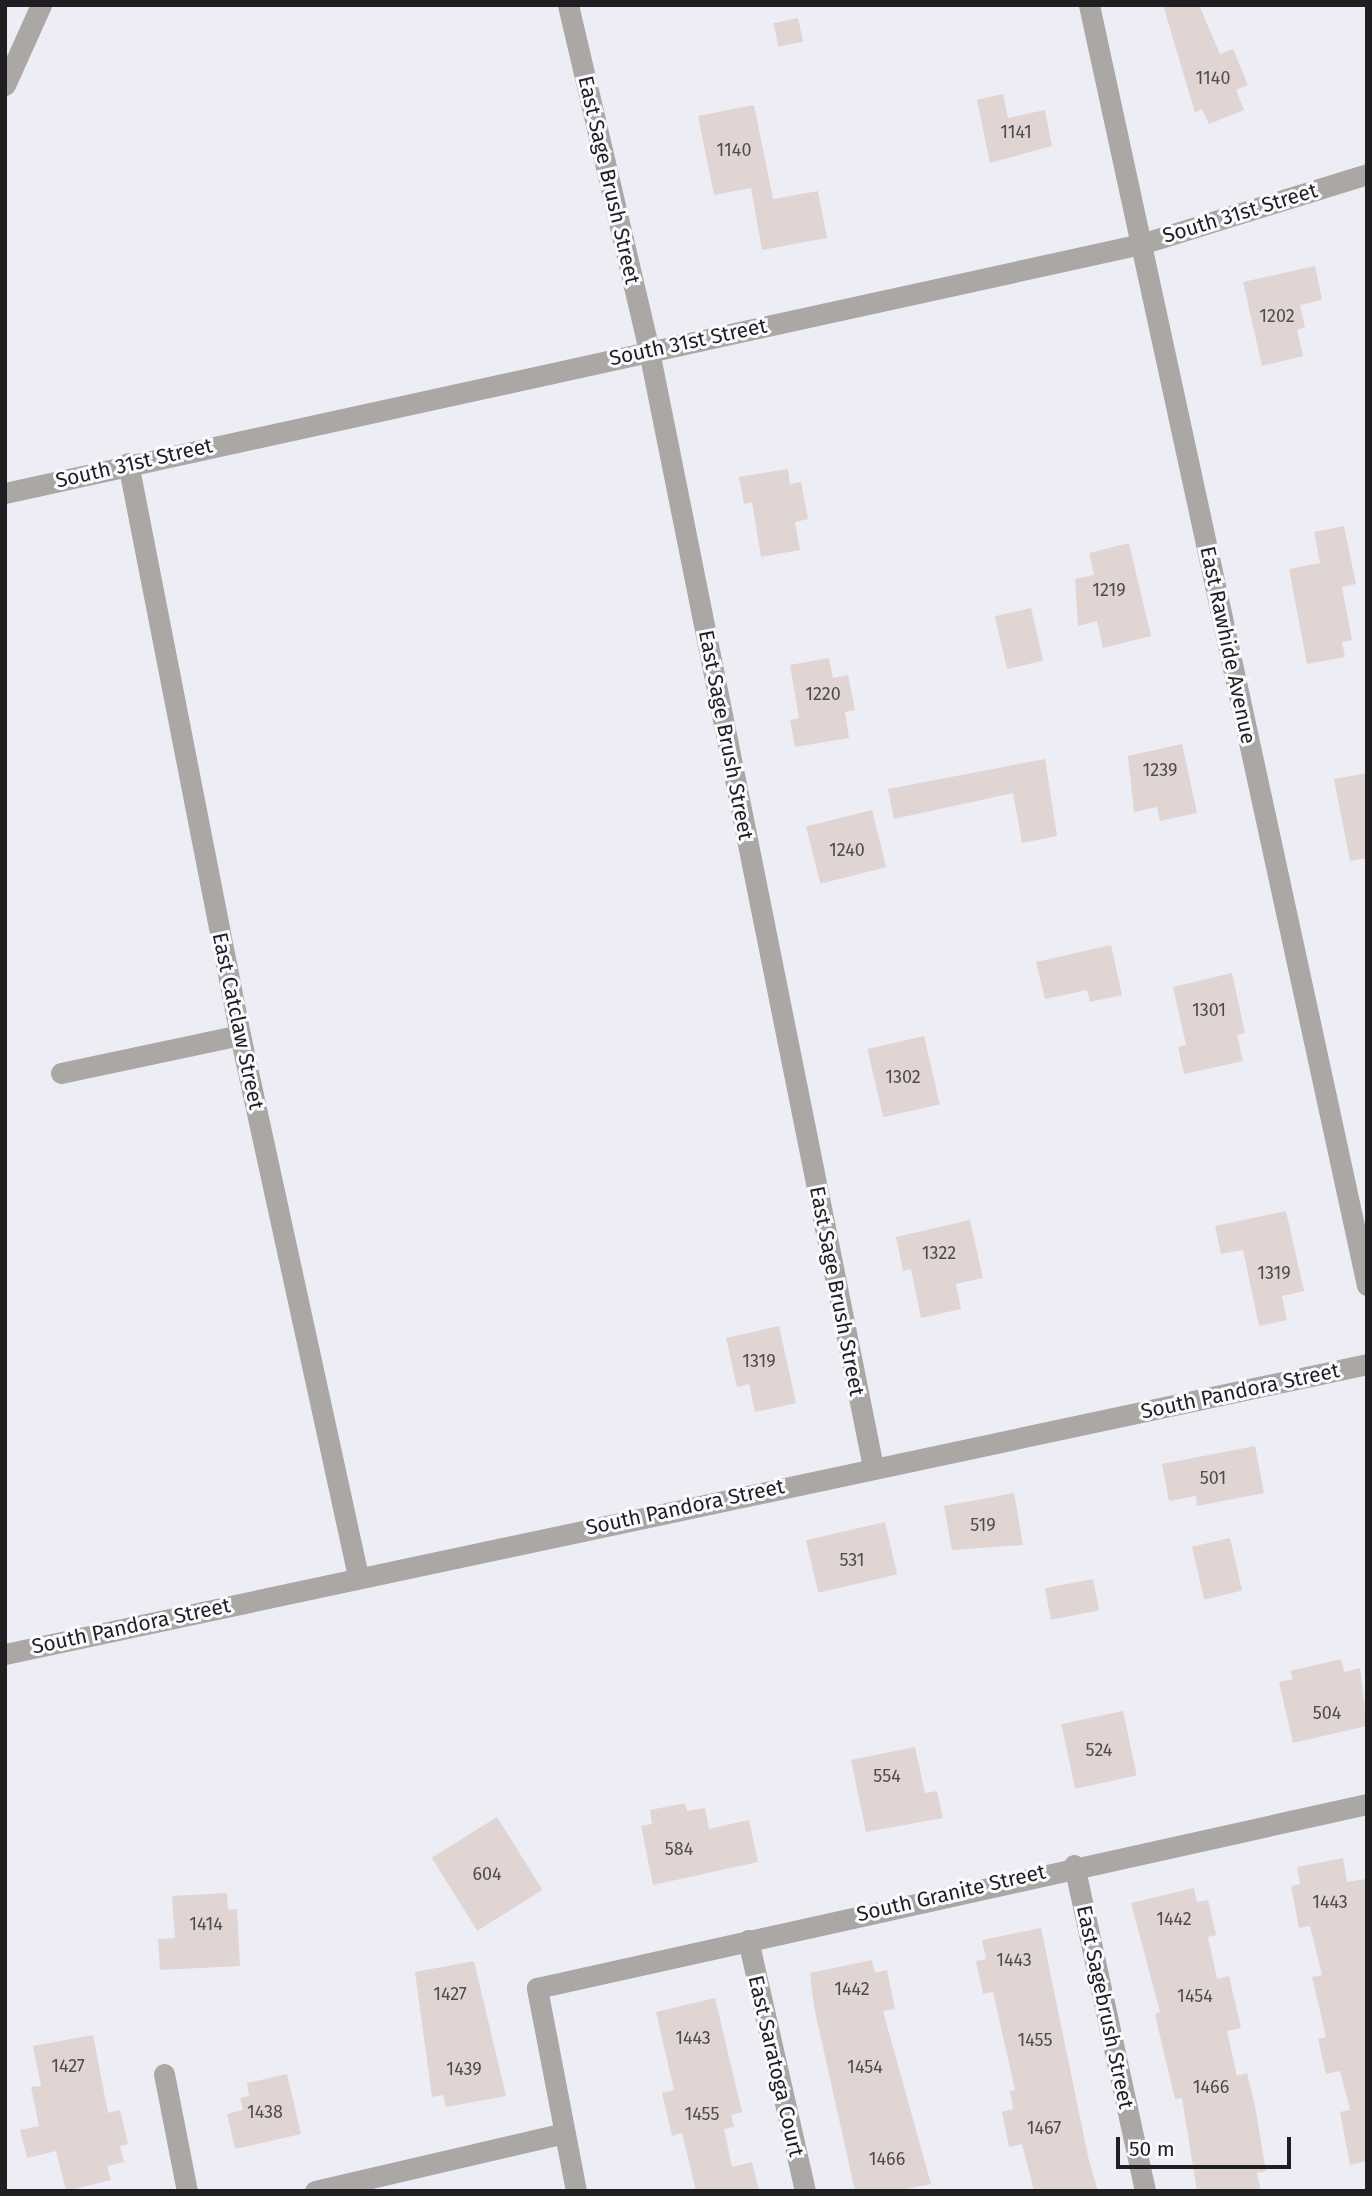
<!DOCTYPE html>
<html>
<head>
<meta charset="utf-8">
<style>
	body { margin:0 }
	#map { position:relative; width:1372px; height:2196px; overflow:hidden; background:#ededf6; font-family:"Fira Sans",sans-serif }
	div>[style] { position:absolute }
	.building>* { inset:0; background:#e0d5d2; transform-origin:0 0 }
	.street>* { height:21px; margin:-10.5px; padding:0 10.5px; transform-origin:10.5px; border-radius:10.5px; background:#aaa7a4 }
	span { translate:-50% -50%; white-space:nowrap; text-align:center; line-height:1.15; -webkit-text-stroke:6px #fafafe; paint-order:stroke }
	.number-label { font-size:18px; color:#4f4c4e }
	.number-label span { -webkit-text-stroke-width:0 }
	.street-label { font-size:21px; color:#1f1f22 }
	.frame { position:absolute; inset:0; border:7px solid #1f1f22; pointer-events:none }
	.scale { position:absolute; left:1116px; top:2137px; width:175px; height:32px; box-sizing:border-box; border:4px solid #1f1f22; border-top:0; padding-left:9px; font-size:21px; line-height:24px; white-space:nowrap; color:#1f1f22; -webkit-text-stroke:5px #fafafe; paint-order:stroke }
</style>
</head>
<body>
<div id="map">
	<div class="building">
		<div style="clip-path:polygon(1163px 5px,1199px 5px,1220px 54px,1233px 49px,1248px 85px,1236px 90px,1244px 110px,1209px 124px,1202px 109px,1195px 113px)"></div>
		<div style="left:798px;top:18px;width:24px;height:25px;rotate:78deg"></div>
		<div style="clip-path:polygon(1003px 94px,1008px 118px,1045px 110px,1052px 146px,990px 163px,977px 100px)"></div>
		<div style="clip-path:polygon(754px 105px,773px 199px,818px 191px,827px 238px,762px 250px,751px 188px,714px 195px,698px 116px)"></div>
		<div style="clip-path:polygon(1315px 266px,1322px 300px,1300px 305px,1305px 327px,1297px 330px,1303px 356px,1262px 366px,1243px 282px)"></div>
		<div style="clip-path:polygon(788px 469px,790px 484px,801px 482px,808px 519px,795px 522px,800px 550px,761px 557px,752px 502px,744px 504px,739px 477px)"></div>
		<div style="clip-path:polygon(1344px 526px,1356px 584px,1342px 587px,1352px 640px,1342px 642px,1345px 657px,1307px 664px,1289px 569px,1320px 563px,1314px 532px)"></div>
		<div style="clip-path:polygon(1129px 543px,1151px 636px,1103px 648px,1097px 621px,1078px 626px,1075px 579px,1094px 575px,1089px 553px)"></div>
		<div style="left:1031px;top:608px;width:54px;height:37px;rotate:77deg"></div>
		<div style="clip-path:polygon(829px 658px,833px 678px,848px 675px,855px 710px,845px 712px,849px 738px,795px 747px,790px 720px,799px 718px,790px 665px)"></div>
		<div style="clip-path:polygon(1182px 744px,1197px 813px,1160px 821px,1157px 807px,1134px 812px,1128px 756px)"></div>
		<div style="clip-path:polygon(1045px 759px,1057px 836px,1022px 843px,1013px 793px,894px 819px,888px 789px)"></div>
		<div style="clip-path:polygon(1367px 773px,1367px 858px,1350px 861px,1334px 779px)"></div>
		<div style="left:872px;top:810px;width:59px;height:68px;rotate:76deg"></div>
		<div style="clip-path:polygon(1111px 945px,1122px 995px,1090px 1002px,1087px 990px,1045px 999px,1036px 962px)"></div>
		<div style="clip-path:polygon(1232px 973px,1245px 1033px,1237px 1035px,1243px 1061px,1184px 1074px,1178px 1047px,1186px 1045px,1173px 987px)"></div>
		<div style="left:924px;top:1036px;width:70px;height:58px;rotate:77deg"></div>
		<div style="clip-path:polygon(1286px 1211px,1304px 1291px,1282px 1296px,1287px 1320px,1259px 1326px,1243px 1250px,1221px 1254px,1215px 1226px)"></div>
		<div style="clip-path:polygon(970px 1220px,983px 1278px,956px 1284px,961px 1309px,921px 1318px,911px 1269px,903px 1271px,896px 1237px)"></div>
		<div style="clip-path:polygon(779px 1326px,796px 1403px,755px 1412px,749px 1384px,737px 1387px,726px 1338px)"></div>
		<div style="clip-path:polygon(1255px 1446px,1264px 1493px,1197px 1506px,1196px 1496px,1169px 1501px,1162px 1464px)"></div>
		<div style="clip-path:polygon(1014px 1493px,1023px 1545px,952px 1550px,944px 1506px)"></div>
		<div style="left:885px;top:1522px;width:54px;height:81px;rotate:77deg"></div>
		<div style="left:1230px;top:1538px;width:54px;height:39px;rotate:77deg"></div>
		<div style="left:1093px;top:1579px;width:32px;height:49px;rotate:79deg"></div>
		<div style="clip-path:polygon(1341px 1659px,1344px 1672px,1360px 1668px,1367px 1726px,1293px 1743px,1279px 1682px,1293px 1679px,1290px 1671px)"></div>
		<div style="left:1123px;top:1711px;width:66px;height:63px;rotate:78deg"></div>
		<div style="clip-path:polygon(915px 1747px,925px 1793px,937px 1791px,943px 1818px,866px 1832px,851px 1760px)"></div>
		<div style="clip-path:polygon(685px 1803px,687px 1811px,705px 1808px,709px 1829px,749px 1820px,758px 1862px,653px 1885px,641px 1826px,652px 1824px,650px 1810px)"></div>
		<div style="left:497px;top:1817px;width:86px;height:77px;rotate:58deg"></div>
		<div style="clip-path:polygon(1343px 1858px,1347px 1882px,1365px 1879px,1367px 1889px,1367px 2161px,1350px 2165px,1340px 2112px,1350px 2110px,1340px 2071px,1326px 2074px,1318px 2039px,1326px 2037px,1312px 1977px,1322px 1975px,1310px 1926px,1299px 1928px,1291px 1886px,1300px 1884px,1297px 1867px)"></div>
		<div style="clip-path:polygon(1194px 1888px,1197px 1902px,1208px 1900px,1216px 1935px,1208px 1937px,1217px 1979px,1229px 1976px,1241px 2028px,1227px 2031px,1237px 2076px,1247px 2073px,1255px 2106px,1266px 2171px,1257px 2173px,1261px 2191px,1197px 2191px,1182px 2098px,1175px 2099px,1162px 2045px,1155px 2014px,1160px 2012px,1131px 1903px)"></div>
		<div style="clip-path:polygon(227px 1893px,228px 1910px,237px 1909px,240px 1966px,160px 1970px,158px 1939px,175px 1938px,172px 1896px)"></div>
		<div style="clip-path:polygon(1041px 1928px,1089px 2161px,1098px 2191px,1034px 2191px,1022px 2144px,1009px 2147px,1002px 2112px,1013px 2109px,1010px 2091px,1015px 2090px,993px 1992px,983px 1994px,976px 1961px,986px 1959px,982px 1940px)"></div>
		<div style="clip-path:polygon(872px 1960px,875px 1973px,887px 1970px,895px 2009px,883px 2011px,931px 2184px,896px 2191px,855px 2191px,814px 2007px,810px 1973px)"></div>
		<div style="clip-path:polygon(474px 1961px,506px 2096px,446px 2107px,443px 2095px,432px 2097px,415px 1972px)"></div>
		<div style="clip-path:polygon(715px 1998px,742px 2112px,731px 2115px,734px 2127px,724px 2129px,732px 2167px,752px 2162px,759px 2191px,696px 2191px,682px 2133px,672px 2136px,662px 2093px,674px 2090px,656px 2012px)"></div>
		<div style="clip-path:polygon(93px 2035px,108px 2113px,120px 2110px,128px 2144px,120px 2146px,124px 2162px,107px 2166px,111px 2180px,66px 2191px,56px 2151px,27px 2158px,20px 2130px,39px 2126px,31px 2087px,41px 2086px,33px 2046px)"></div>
		<div style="clip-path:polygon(287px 2074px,301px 2134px,235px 2149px,227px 2114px,243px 2110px,240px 2098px,249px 2096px,247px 2083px)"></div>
	</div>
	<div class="street">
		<div style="left:568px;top:5px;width:355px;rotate:76.8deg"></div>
		<div style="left:649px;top:351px;width:1138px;rotate:78.65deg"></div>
		<div style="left:1089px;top:5px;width:1310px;rotate:77.75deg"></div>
		<div style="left:5px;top:85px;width:88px;rotate:-65.8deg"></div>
		<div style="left:128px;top:463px;width:583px;rotate:78.92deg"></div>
		<div style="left:240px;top:1035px;width:554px;rotate:77.7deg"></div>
		<div style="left:5px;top:493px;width:1163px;rotate:-12.36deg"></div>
		<div style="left:1141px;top:244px;width:237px;rotate:-17.2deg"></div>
		<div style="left:61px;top:1073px;width:183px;rotate:-12deg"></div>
		<div style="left:5px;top:1654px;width:1393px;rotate:-12.02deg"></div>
		<div style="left:1074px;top:1865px;width:334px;rotate:77.7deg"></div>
		<div style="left:748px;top:1940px;width:257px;rotate:77.2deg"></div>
		<div style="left:164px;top:2074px;width:119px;rotate:78.9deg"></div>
		<div style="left:315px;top:2191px;width:256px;rotate:-13.1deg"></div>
		<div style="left:576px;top:2191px;width:207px;rotate:-100.9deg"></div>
		<div style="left:537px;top:1988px;width:850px;rotate:-12.5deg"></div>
	</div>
	<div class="number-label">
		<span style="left:1213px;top:78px">1140</span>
		<span style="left:1016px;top:132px">1141</span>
		<span style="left:734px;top:150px">1140</span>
		<span style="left:1277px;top:316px">1202</span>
		<span style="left:1109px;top:590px">1219</span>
		<span style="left:823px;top:694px">1220</span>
		<span style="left:1160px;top:770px">1239</span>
		<span style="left:847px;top:850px">1240</span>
		<span style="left:1209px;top:1010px">1301</span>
		<span style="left:903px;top:1077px">1302</span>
		<span style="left:939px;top:1253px">1322</span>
		<span style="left:1274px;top:1273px">1319</span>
		<span style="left:759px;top:1361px">1319</span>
		<span style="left:1213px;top:1478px">501</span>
		<span style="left:983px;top:1525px">519</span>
		<span style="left:852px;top:1560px">531</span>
		<span style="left:1327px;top:1713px">504</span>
		<span style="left:1099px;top:1750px">524</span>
		<span style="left:887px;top:1776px">554</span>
		<span style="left:679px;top:1849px">584</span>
		<span style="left:487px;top:1874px">604</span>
		<span style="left:1330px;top:1902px">1443</span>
		<span style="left:1174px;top:1919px">1442</span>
		<span style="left:206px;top:1924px">1414</span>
		<span style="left:1014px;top:1960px">1443</span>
		<span style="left:852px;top:1989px">1442</span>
		<span style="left:450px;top:1994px">1427</span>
		<span style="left:1195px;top:1996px">1454</span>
		<span style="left:693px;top:2038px">1443</span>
		<span style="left:1035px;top:2040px">1455</span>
		<span style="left:68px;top:2066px">1427</span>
		<span style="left:865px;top:2067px">1454</span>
		<span style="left:464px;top:2069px">1439</span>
		<span style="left:1211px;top:2087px">1466</span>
		<span style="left:265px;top:2112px">1438</span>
		<span style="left:702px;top:2114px">1455</span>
		<span style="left:1044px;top:2128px">1467</span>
		<span style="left:887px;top:2159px">1466</span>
	</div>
	<div class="street-label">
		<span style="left:609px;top:180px;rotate:77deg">East Sage Brush Street</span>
		<span style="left:1240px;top:213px;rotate:-17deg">South 31st Street</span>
		<span style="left:688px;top:342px;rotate:-12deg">South 31st Street</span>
		<span style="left:134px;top:463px;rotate:-13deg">South 31st Street</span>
		<span style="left:1228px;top:645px;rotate:78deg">East Rawhide Avenue</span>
		<span style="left:726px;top:735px;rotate:79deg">East Sage Brush Street</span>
		<span style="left:238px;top:1021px;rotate:78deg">East Catclaw Street</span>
		<span style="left:837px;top:1291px;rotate:79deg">East Sage Brush Street</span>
		<span style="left:1240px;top:1391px;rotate:-12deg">South Pandora Street</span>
		<span style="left:685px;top:1507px;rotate:-12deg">South Pandora Street</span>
		<span style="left:131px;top:1626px;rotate:-12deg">South Pandora Street</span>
		<span style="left:951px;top:1893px;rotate:-13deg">South Granite Street</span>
		<span style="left:1105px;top:2007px;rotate:78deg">East Sagebrush Street</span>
		<span style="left:776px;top:2066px;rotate:77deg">East Saratoga Court</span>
	</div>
	<div class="frame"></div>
	<div class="scale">50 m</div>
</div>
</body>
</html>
